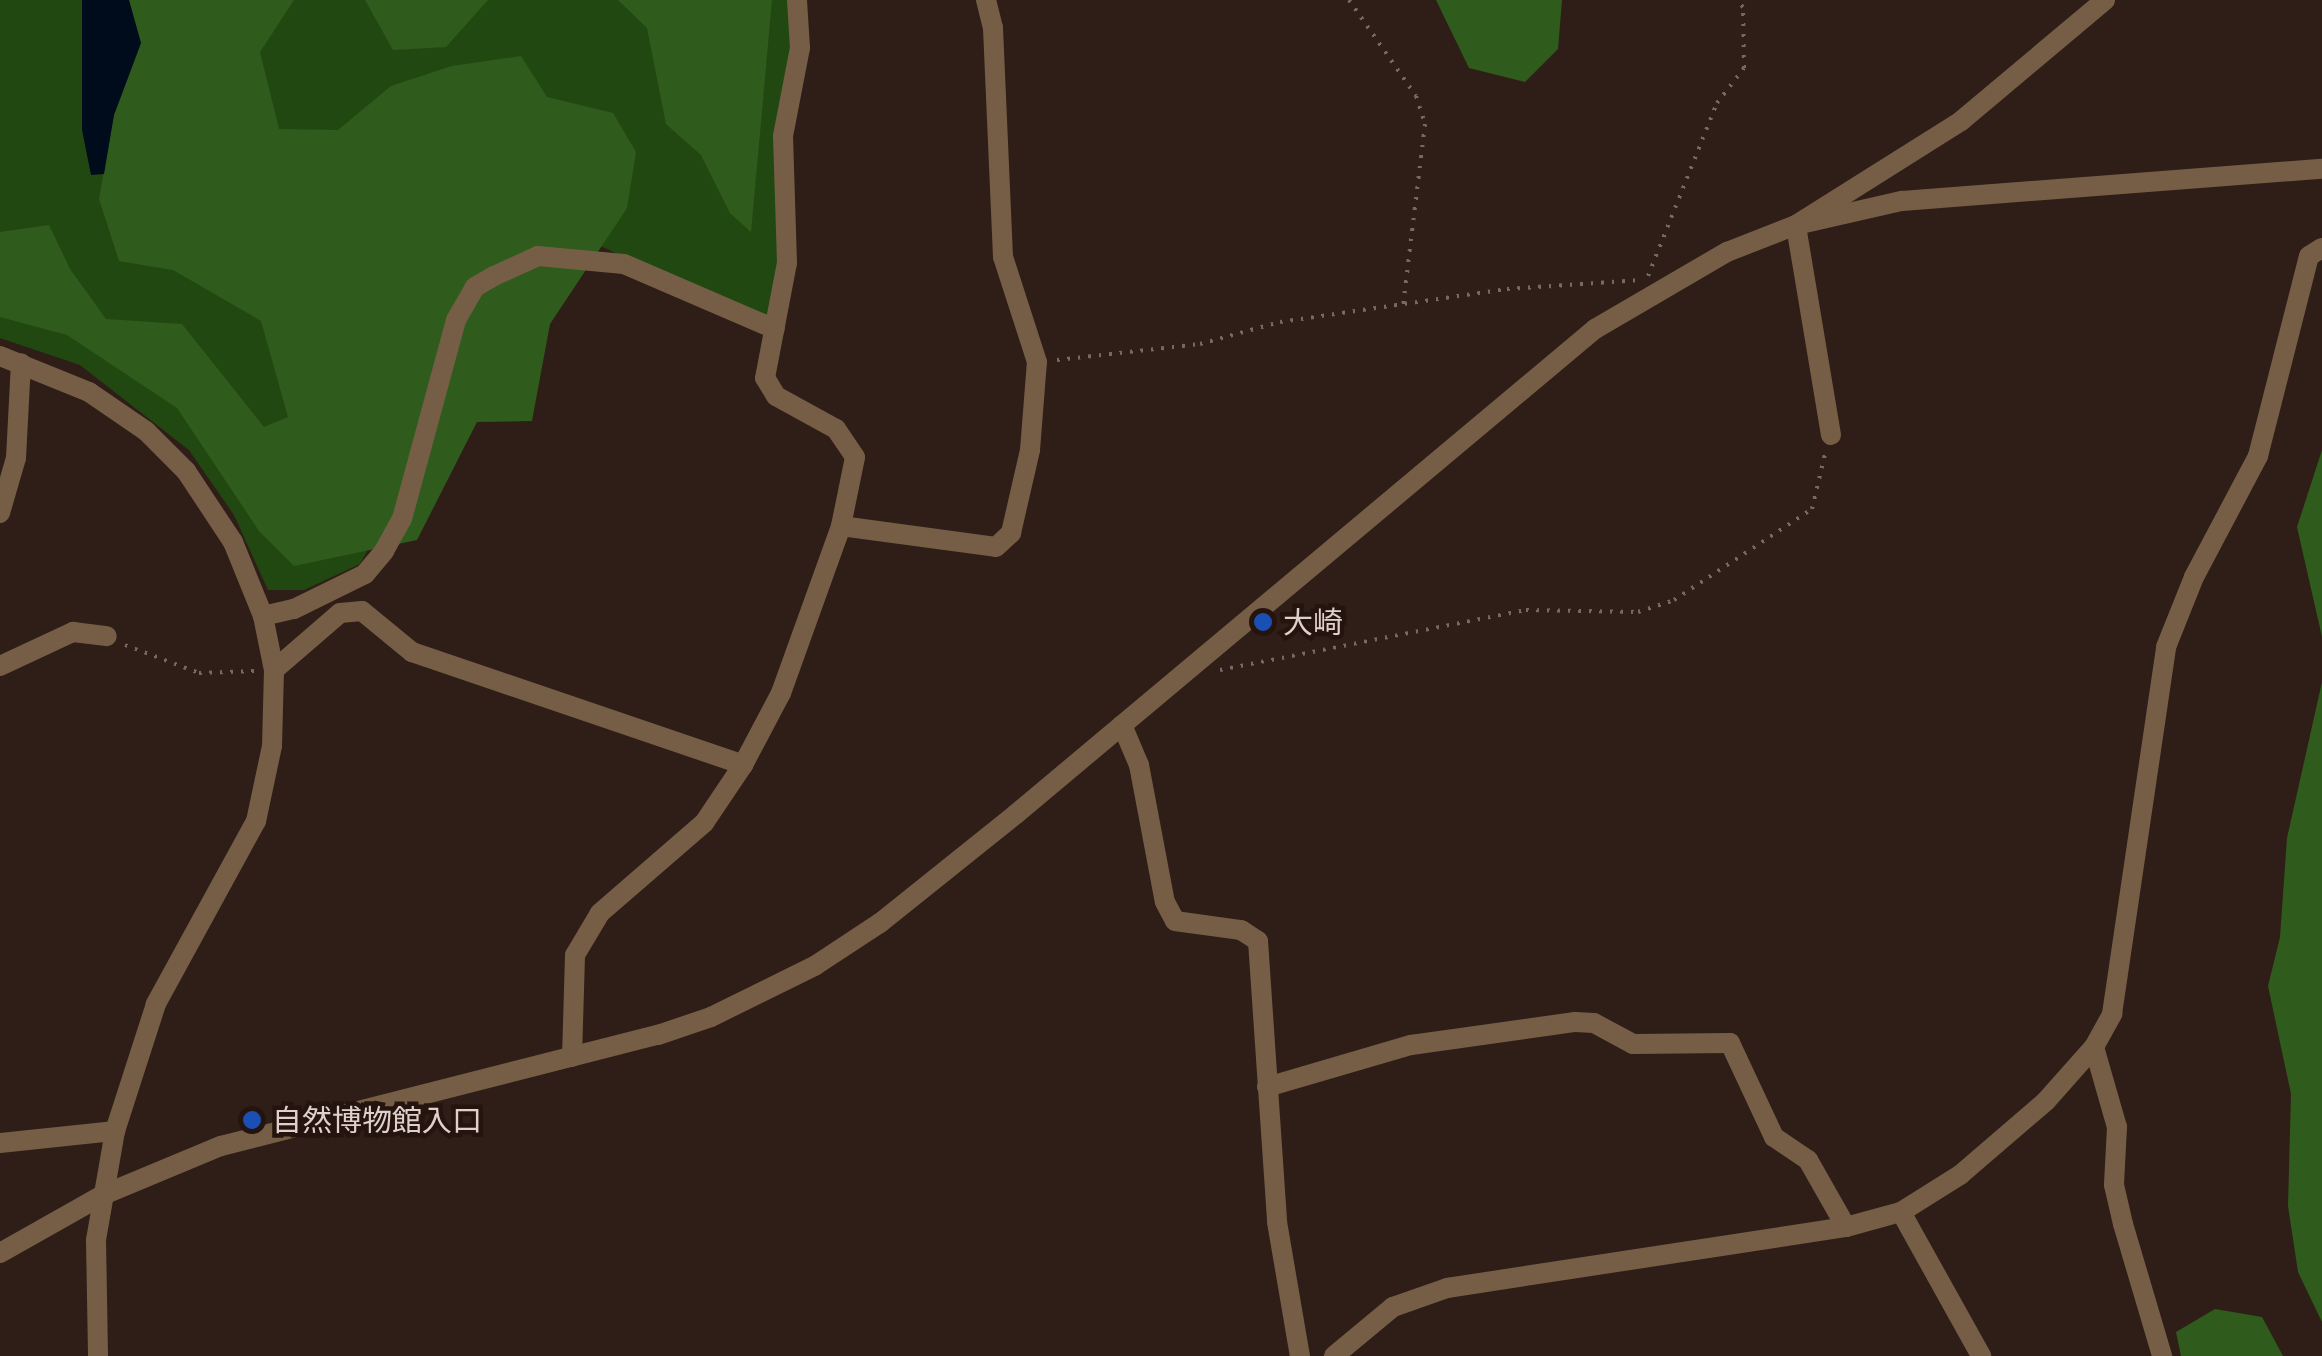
<!DOCTYPE html>
<html>
<head>
<meta charset="utf-8">
<style>
	body { margin:0 }
	#map { position:relative; width:2322px; height:1356px; overflow:hidden; background:#2f1e17; font-family:"Asap Condensed","Noto Sans JP",sans-serif }
	div>[style] { position:absolute }
	.green>* { inset:0; background:#224812 }
	.forest>* { inset:0; background:#2f5c1c }
	.water>* { inset:0; background:#000c1b }
	.path>* { height:4px; margin-top:-2px; transform-origin:0; background:repeating-linear-gradient(90deg,#776862 0 2.5px,transparent 0 10.5px) }
	.minor>* { height:20px; margin:-10px; padding:0 10px; transform-origin:10px; border-radius:10px; background:#765e46 }
	.dots>* { width:28px; height:28px; translate:-50% -50%; box-sizing:border-box; border:5px solid #25140e; border-radius:50% }
	span { translate:-50% -50%; white-space:nowrap; text-align:center; line-height:1.15; -webkit-text-stroke:9px #25140e; paint-order:stroke }
	.poi-label { font-size:30px; color:#ded1cd }
	.left { translate:0 -50%; text-align:left }
</style>
</head>
<body>
<div id="map">
	<div class="green">
		<div style="clip-path:polygon(0 0,797px 0,775px 329px,584px 238px,387px 514px,360px 564px,304px 590px,268px 590px,234px 515px,189px 450px,80px 365px,0 338px)"></div>
	</div>
	<div class="forest">
		<div style="clip-path:polygon(129px 0,294px 0,260px 52px,279px 129px,338px 130px,391px 86px,452px 66px,521px 56px,547px 97px,613px 113px,636px 152px,627px 208px,550px 324px,532px 421px,477px 422px,417px 540px,294px 566px,259px 531px,177px 408px,67px 335px,0 317px,0 232px,49px 225px,70px 269px,106px 319px,182px 324px,264px 427px,288px 417px,261px 321px,173px 270px,119px 261px,99px 199px,114px 115px,141px 43px)"></div>
		<div style="clip-path:polygon(365px 0,488px 0,446px 47px,393px 50px)"></div>
		<div style="clip-path:polygon(618px 0,772px 0,751px 232px,730px 213px,701px 155px,666px 124px,647px 28px)"></div>
		<div style="clip-path:polygon(1436px 0,1562px 0,1558px 49px,1525px 82px,1469px 68px)"></div>
		<div style="clip-path:polygon(2322px 450px,2322px 637px,2297px 527px)"></div>
		<div style="clip-path:polygon(2322px 682px,2322px 1322px,2298px 1272px,2288px 1206px,2291px 1094px,2268px 986px,2280px 937px,2287px 838px)"></div>
		<div style="clip-path:polygon(2215px 1309px,2262px 1317px,2283px 1356px,2181px 1356px,2176px 1332px)"></div>
	</div>
	<div class="water">
		<div style="clip-path:polygon(82px 0,129px 0,141px 43px,114px 115px,104px 174px,91px 175px,82px 130px)"></div>
	</div>
	<div class="path">
		<div style="left:1349px;top:0;width:117px;rotate:55.1deg"></div>
		<div style="left:1416px;top:96px;width:29px;rotate:72deg"></div>
		<div style="left:1425px;top:124px;width:182px;rotate:96.9deg"></div>
		<div style="left:1648px;top:276px;width:186px;rotate:-68.3deg"></div>
		<div style="left:1717px;top:103px;width:44px;rotate:-52.4deg"></div>
		<div style="left:1744px;top:68px;width:61px;rotate:-90.9deg"></div>
		<div style="left:1743px;top:7px;width:10px;rotate:-135deg"></div>
		<div style="left:1057px;top:360px;width:144px;rotate:-6.4deg"></div>
		<div style="left:1200px;top:344px;width:83px;rotate:-15.4deg"></div>
		<div style="left:1280px;top:322px;width:229px;rotate:-8.3deg"></div>
		<div style="left:1507px;top:289px;width:134px;rotate:-3.8deg"></div>
		<div style="left:125px;top:645px;width:79px;rotate:20.7deg"></div>
		<div style="left:199px;top:673px;width:56px;rotate:-2deg"></div>
		<div style="left:1220px;top:670px;width:312px;rotate:-11.1deg"></div>
		<div style="left:1526px;top:610px;width:112px;rotate:1deg"></div>
		<div style="left:1638px;top:612px;width:38px;rotate:-18deg"></div>
		<div style="left:1674px;top:600px;width:165px;rotate:-33.4deg"></div>
		<div style="left:1812px;top:509px;width:57px;rotate:-76.7deg"></div>
	</div>
	<div class="minor">
		<div style="left:0;top:356px;width:96px;rotate:22deg"></div>
		<div style="left:89px;top:392px;width:69px;rotate:34.4deg"></div>
		<div style="left:146px;top:431px;width:57px;rotate:45deg"></div>
		<div style="left:186px;top:471px;width:85px;rotate:56.5deg"></div>
		<div style="left:233px;top:542px;width:80px;rotate:67.9deg"></div>
		<div style="left:263px;top:616px;width:55px;rotate:78.5deg"></div>
		<div style="left:274px;top:670px;width:76px;rotate:91.5deg"></div>
		<div style="left:272px;top:746px;width:77px;rotate:102deg"></div>
		<div style="left:256px;top:821px;width:209px;rotate:118.7deg"></div>
		<div style="left:156px;top:1004px;width:133px;rotate:107.9deg"></div>
		<div style="left:115px;top:1131px;width:111px;rotate:99.9deg"></div>
		<div style="left:96px;top:1240px;width:116px;rotate:89deg"></div>
		<div style="left:1831px;top:435px;width:213px;rotate:-99.5deg"></div>
		<div style="left:1796px;top:225px;width:195px;rotate:-32.2deg"></div>
		<div style="left:1961px;top:121px;width:188px;rotate:-40deg"></div>
		<div style="left:0;top:513px;width:57px;rotate:-73.8deg"></div>
		<div style="left:16px;top:458px;width:95px;rotate:-87deg"></div>
		<div style="left:841px;top:526px;width:156px;rotate:7.7deg"></div>
		<div style="left:996px;top:547px;width:21px;rotate:-43deg"></div>
		<div style="left:1011px;top:533px;width:85px;rotate:-77.1deg"></div>
		<div style="left:1030px;top:450px;width:88px;rotate:-85.5deg"></div>
		<div style="left:1037px;top:362px;width:110px;rotate:-107.9deg"></div>
		<div style="left:1003px;top:257px;width:229px;rotate:-92.5deg"></div>
		<div style="left:993px;top:28px;width:29px;rotate:-104deg"></div>
		<div style="left:263px;top:616px;width:32px;rotate:-13deg"></div>
		<div style="left:294px;top:609px;width:79px;rotate:-26.2deg"></div>
		<div style="left:365px;top:574px;width:30px;rotate:-50deg"></div>
		<div style="left:384px;top:551px;width:37px;rotate:-61deg"></div>
		<div style="left:402px;top:519px;width:206px;rotate:-74.8deg"></div>
		<div style="left:456px;top:320px;width:38px;rotate:-60deg"></div>
		<div style="left:475px;top:287px;width:22px;rotate:-30deg"></div>
		<div style="left:494px;top:276px;width:48px;rotate:-24.4deg"></div>
		<div style="left:538px;top:256px;width:86px;rotate:5.3deg"></div>
		<div style="left:624px;top:264px;width:164px;rotate:23.3deg"></div>
		<div style="left:0;top:666px;width:81px;rotate:-25deg"></div>
		<div style="left:73px;top:632px;width:34px;rotate:7deg"></div>
		<div style="left:274px;top:670px;width:87px;rotate:-40.8deg"></div>
		<div style="left:340px;top:613px;width:22px;rotate:-5deg"></div>
		<div style="left:362px;top:611px;width:65px;rotate:39.4deg"></div>
		<div style="left:412px;top:652px;width:350px;rotate:18.8deg"></div>
		<div style="left:1122px;top:725px;width:43px;rotate:67deg"></div>
		<div style="left:1139px;top:765px;width:139px;rotate:79.3deg"></div>
		<div style="left:1165px;top:902px;width:21px;rotate:62deg"></div>
		<div style="left:1175px;top:921px;width:67px;rotate:7.8deg"></div>
		<div style="left:1241px;top:930px;width:20px;rotate:33deg"></div>
		<div style="left:1258px;top:941px;width:282px;rotate:86.1deg"></div>
		<div style="left:1277px;top:1222px;width:136px;rotate:80.3deg"></div>
		<div style="left:2094px;top:1047px;width:83px;rotate:74deg"></div>
		<div style="left:2117px;top:1127px;width:58px;rotate:93deg"></div>
		<div style="left:2114px;top:1185px;width:40px;rotate:77deg"></div>
		<div style="left:2123px;top:1224px;width:138px;rotate:73.5deg"></div>
		<div style="left:572px;top:1057px;width:102px;rotate:-88.3deg"></div>
		<div style="left:575px;top:955px;width:49px;rotate:-59.2deg"></div>
		<div style="left:600px;top:913px;width:138px;rotate:-40.9deg"></div>
		<div style="left:704px;top:823px;width:70px;rotate:-56.1deg"></div>
		<div style="left:743px;top:765px;width:81px;rotate:-62.2deg"></div>
		<div style="left:781px;top:693px;width:177px;rotate:-70.2deg"></div>
		<div style="left:841px;top:526px;width:70px;rotate:-78.5deg"></div>
		<div style="left:855px;top:457px;width:34px;rotate:-124deg"></div>
		<div style="left:836px;top:429px;width:68px;rotate:-151.2deg"></div>
		<div style="left:776px;top:396px;width:21px;rotate:-121deg"></div>
		<div style="left:765px;top:378px;width:117px;rotate:-79.2deg"></div>
		<div style="left:787px;top:263px;width:127px;rotate:-91.8deg"></div>
		<div style="left:783px;top:136px;width:90px;rotate:-79.1deg"></div>
		<div style="left:800px;top:48px;width:48px;rotate:-93.6deg"></div>
		<div style="left:1267px;top:1087px;width:150px;rotate:-16.3deg"></div>
		<div style="left:1411px;top:1045px;width:166px;rotate:-8deg"></div>
		<div style="left:1575px;top:1022px;width:19px;rotate:3deg"></div>
		<div style="left:1594px;top:1023px;width:44px;rotate:28.3deg"></div>
		<div style="left:1633px;top:1044px;width:97px;rotate:-0.6deg"></div>
		<div style="left:1730px;top:1043px;width:104px;rotate:64.9deg"></div>
		<div style="left:1774px;top:1137px;width:41px;rotate:34.1deg"></div>
		<div style="left:1808px;top:1160px;width:77px;rotate:60.4deg"></div>
		<div style="left:0;top:1143px;width:116px;rotate:-6deg"></div>
		<div style="left:1901px;top:1212px;width:165px;rotate:60.9deg"></div>
		<div style="left:0;top:1253px;width:118px;rotate:-29.4deg"></div>
		<div style="left:103px;top:1195px;width:128px;rotate:-22.6deg"></div>
		<div style="left:221px;top:1146px;width:451px;rotate:-14.3deg"></div>
		<div style="left:658px;top:1035px;width:56px;rotate:-18.8deg"></div>
		<div style="left:711px;top:1017px;width:117px;rotate:-26.3deg"></div>
		<div style="left:816px;top:965px;width:77px;rotate:-33.3deg"></div>
		<div style="left:880px;top:923px;width:174px;rotate:-38.7deg"></div>
		<div style="left:1016px;top:814px;width:755px;rotate:-39.95deg"></div>
		<div style="left:1595px;top:329px;width:153px;rotate:-30.3deg"></div>
		<div style="left:1727px;top:252px;width:74px;rotate:-21.4deg"></div>
		<div style="left:1796px;top:225px;width:109px;rotate:-12.8deg"></div>
		<div style="left:1902px;top:201px;width:421px;rotate:-4.4deg"></div>
		<div style="left:1334px;top:1356px;width:77px;rotate:-39.7deg"></div>
		<div style="left:1393px;top:1307px;width:57px;rotate:-19.4deg"></div>
		<div style="left:1447px;top:1288px;width:404px;rotate:-8.7deg"></div>
		<div style="left:1846px;top:1227px;width:57px;rotate:-15.3deg"></div>
		<div style="left:1901px;top:1212px;width:70px;rotate:-32.1deg"></div>
		<div style="left:1960px;top:1175px;width:113px;rotate:-40.7deg"></div>
		<div style="left:2046px;top:1101px;width:72px;rotate:-48.4deg"></div>
		<div style="left:2094px;top:1047px;width:38px;rotate:-61deg"></div>
		<div style="left:2112px;top:1014px;width:371px;rotate:-81.6deg"></div>
		<div style="left:2166px;top:647px;width:75px;rotate:-68.2deg"></div>
		<div style="left:2194px;top:577px;width:137px;rotate:-62.1deg"></div>
		<div style="left:2258px;top:456px;width:206px;rotate:-75.7deg"></div>
		<div style="left:2309px;top:256px;width:15px;rotate:-32deg"></div>
	</div>
	<div class="dots">
		<div style="left:1263px;top:622px;background:#1a4fb4"></div>
		<div style="left:252px;top:1120px;background:#1a4fb4"></div>
	</div>
	<div class="poi-label">
		<span class="left" style="left:1283px;top:622px">大崎</span>
		<span class="left" style="left:272px;top:1120px">自然博物館入口</span>
	</div>
</div>
</body>
</html>
